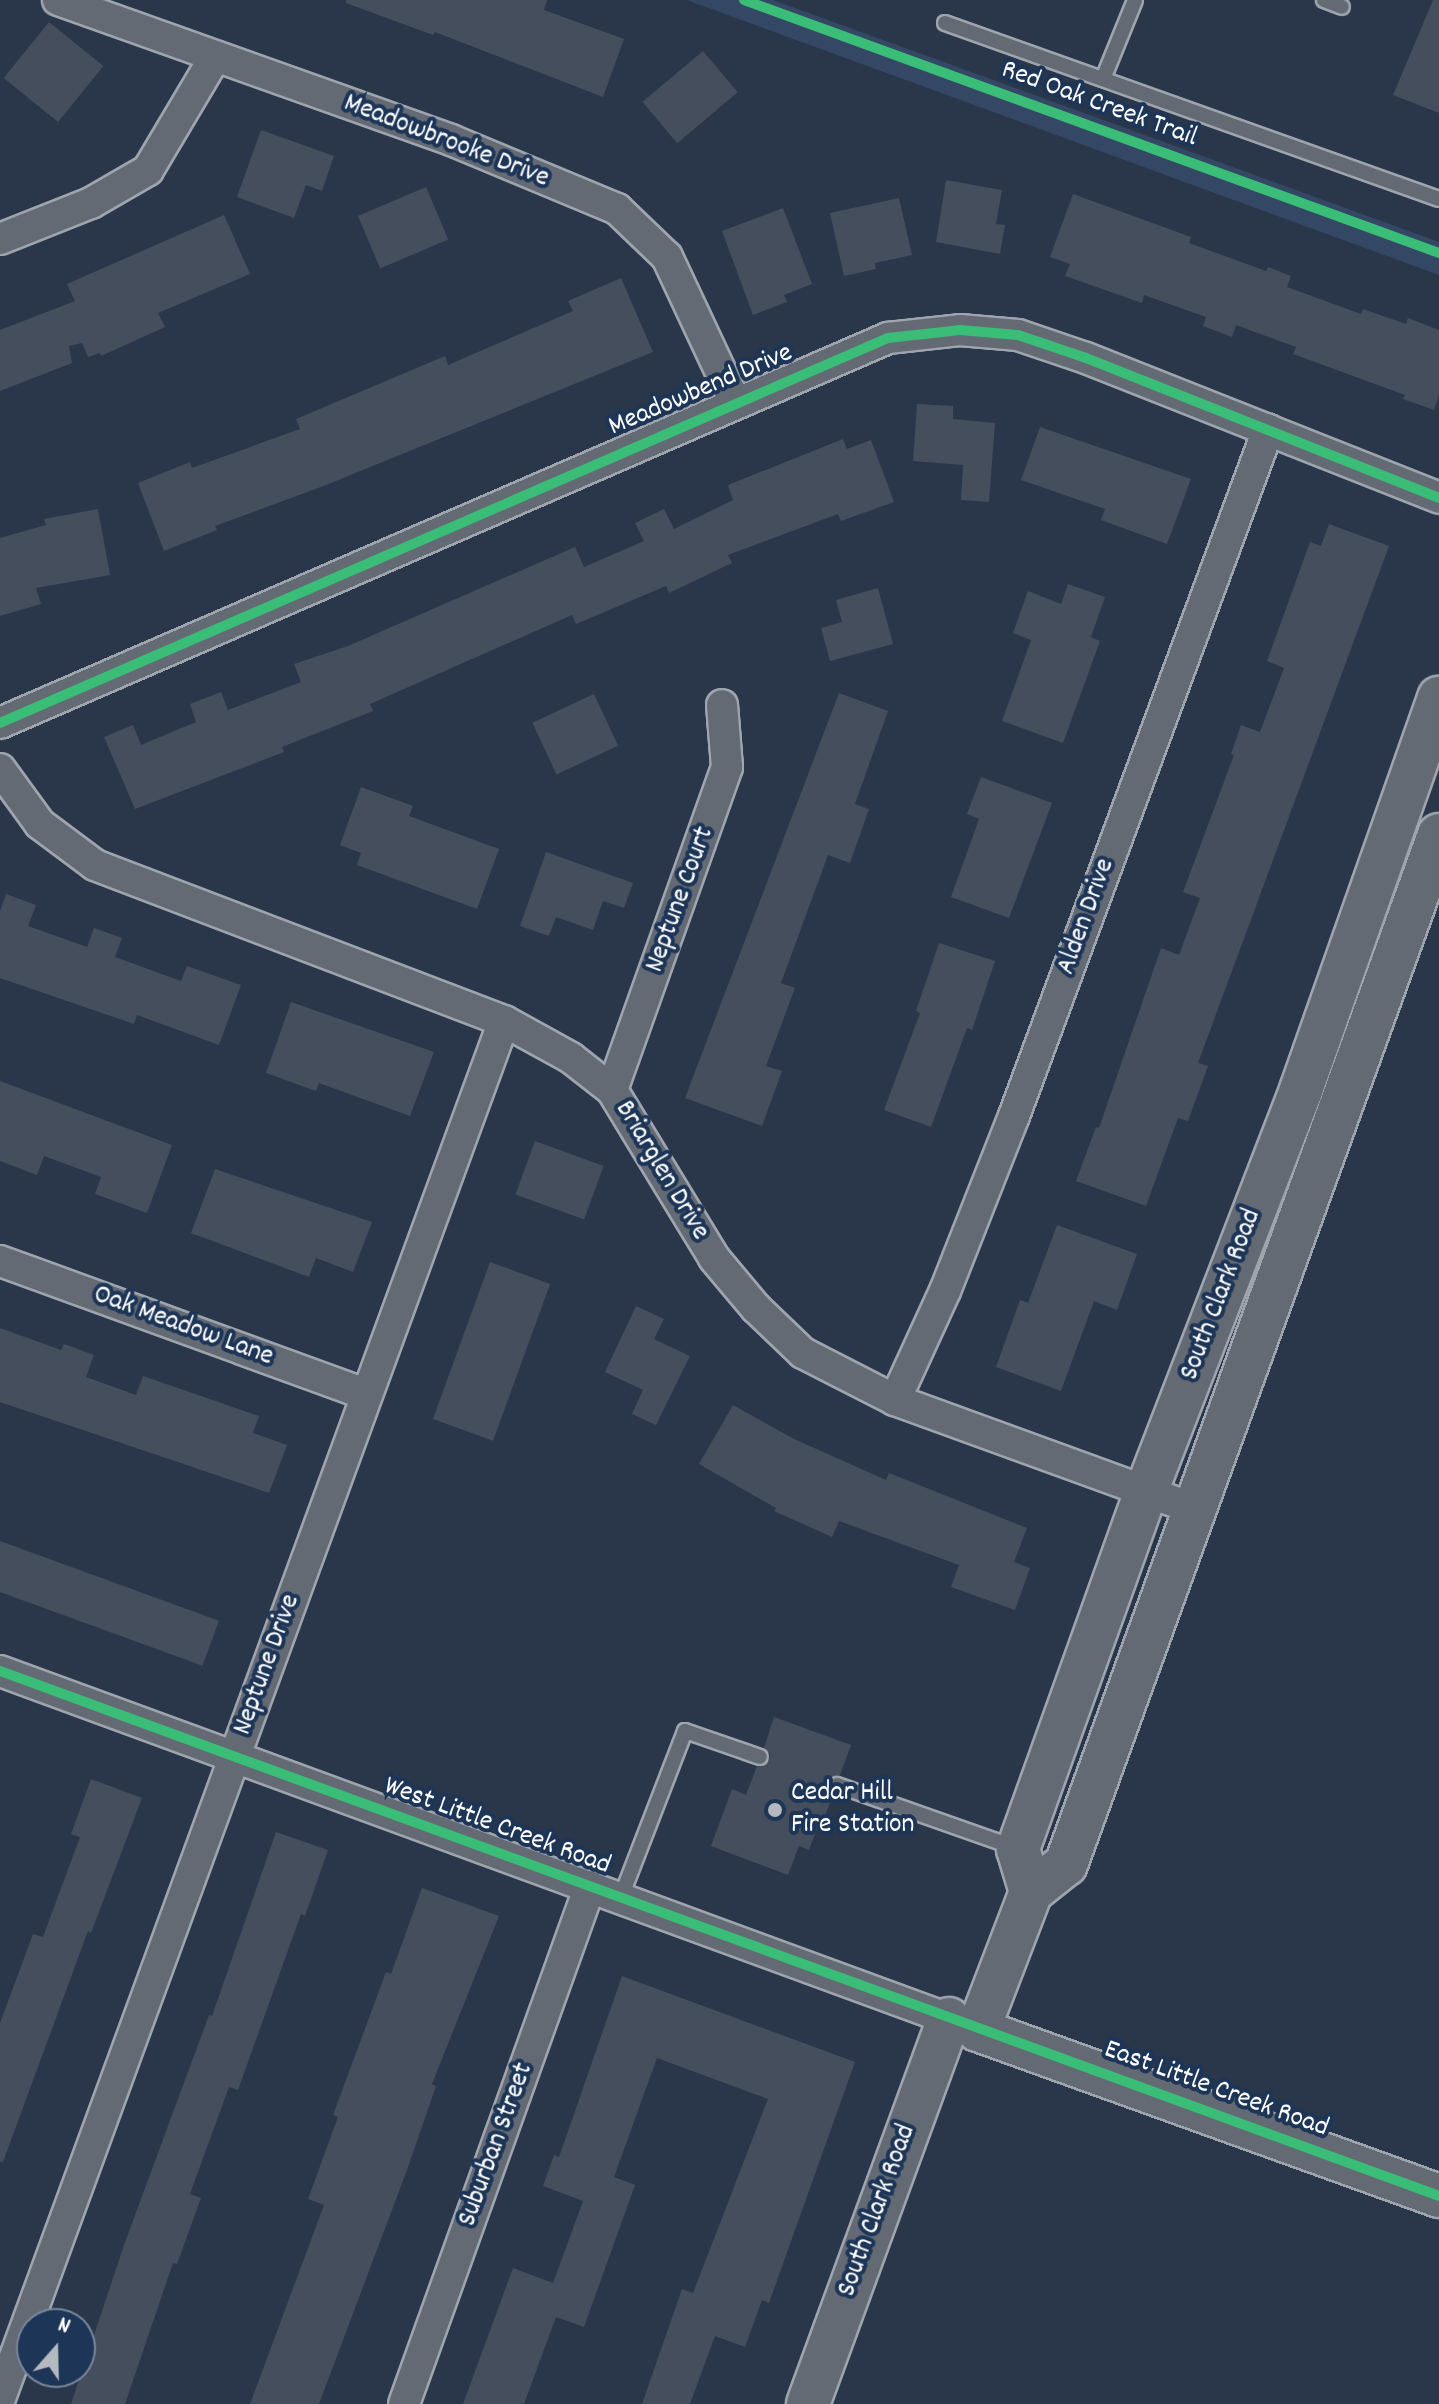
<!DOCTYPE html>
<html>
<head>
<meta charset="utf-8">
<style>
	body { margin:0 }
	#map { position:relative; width:1439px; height:2404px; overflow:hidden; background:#2a374a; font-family:Dekko,sans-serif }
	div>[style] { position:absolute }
	.green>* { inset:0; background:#344865 }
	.building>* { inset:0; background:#444e5c; transform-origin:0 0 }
	.roads { filter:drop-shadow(2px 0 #9fa5ae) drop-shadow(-2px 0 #9fa5ae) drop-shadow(0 2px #9fa5ae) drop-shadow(0 -2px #9fa5ae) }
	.lane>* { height:14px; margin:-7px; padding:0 7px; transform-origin:7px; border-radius:7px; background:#636a74 }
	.street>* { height:30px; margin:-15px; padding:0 15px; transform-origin:15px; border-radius:15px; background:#636a74 }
	.secondary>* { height:42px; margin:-21px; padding:0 21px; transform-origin:21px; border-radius:21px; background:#636a74 }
	.cycleway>* { height:10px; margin:-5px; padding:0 5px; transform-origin:5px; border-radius:5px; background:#3abd76 }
	.dots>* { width:22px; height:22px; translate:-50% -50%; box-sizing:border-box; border:4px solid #1d3557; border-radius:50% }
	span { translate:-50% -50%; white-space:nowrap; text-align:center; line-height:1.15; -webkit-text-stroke:8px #1d3557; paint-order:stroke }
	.street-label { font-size:28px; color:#fff }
	.poi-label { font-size:28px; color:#fff }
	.left { translate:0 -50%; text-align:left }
	.north { position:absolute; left:16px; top:2308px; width:80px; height:80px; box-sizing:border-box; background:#1d3557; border:2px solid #77869a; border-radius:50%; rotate:20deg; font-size:22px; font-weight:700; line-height:32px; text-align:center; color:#fff }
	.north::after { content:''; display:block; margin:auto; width:28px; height:36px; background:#b4b9c0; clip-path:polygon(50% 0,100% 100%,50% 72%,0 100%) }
</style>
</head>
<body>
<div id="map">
	<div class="green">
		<div style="clip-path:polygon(687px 0,773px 0,1439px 242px,1439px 275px)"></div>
	</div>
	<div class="building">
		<div style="clip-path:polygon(346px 0,547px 0,544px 10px,624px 39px,603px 97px,435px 32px,433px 35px,346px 3px)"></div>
		<div style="clip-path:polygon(1433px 0,1439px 0,1439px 113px,1393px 95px)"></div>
		<div style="left:49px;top:22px;width:70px;height:72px;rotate:39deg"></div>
		<div style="left:703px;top:51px;width:54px;height:79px;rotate:50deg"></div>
		<div style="clip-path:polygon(261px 130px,334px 156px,322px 191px,306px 185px,294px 218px,237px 197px)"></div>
		<div style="clip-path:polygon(946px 180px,1002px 190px,996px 224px,1005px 225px,1000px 254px,936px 242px)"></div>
		<div style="left:426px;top:187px;width:57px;height:74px;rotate:67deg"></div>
		<div style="clip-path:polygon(1073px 194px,1191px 237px,1189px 243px,1266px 271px,1268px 267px,1291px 276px,1287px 287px,1361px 314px,1363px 309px,1406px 324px,1408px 318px,1439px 330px,1439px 395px,1434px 410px,1403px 399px,1405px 395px,1293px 354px,1296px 347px,1236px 325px,1232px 337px,1203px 326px,1206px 317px,1144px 295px,1142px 303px,1065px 276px,1070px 264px,1050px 257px)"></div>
		<div style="clip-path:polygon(899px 198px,912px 255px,875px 263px,876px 269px,844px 276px,830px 213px)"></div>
		<div style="clip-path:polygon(783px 208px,812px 284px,784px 295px,787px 302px,753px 315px,722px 231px)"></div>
		<div style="clip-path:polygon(224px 215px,250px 274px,158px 313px,165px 327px,101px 356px,100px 353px,88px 357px,82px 343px,69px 346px,72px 363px,0 391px,0 330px,75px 301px,67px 284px)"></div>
		<div style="clip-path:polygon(621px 278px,653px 352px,321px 487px,215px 526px,217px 530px,164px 551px,138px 483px,190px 462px,192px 468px,300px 429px,296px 419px,445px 356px,448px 365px,573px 311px,568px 301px)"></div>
		<div style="clip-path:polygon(917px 404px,953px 406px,953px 419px,995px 423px,989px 502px,961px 500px,963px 465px,913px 461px)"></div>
		<div style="clip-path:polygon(1040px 427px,1191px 479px,1167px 544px,1101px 520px,1105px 509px,1021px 480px)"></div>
		<div style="clip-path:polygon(843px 439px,847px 449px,871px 440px,894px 502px,841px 521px,838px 514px,728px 555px,732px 563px,669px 593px,666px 586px,576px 624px,572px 615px,370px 704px,373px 711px,282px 747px,284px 752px,135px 809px,104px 737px,133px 725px,141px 745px,196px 722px,190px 704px,221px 692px,228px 710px,301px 682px,294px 664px,348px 646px,575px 547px,584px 567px,644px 541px,635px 523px,664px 509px,674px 529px,733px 500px,728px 485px)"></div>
		<div style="clip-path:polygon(98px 509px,110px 575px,36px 588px,41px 604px,0 616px,0 538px,46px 525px,44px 519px)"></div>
		<div style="clip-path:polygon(1329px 524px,1389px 546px,1198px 1063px,1208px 1066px,1188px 1121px,1178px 1118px,1146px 1206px,1076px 1181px,1096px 1127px,1099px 1128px,1161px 948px,1179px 955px,1200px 898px,1183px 892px,1234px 755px,1231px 754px,1241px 725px,1260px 732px,1284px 668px,1267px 661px,1310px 542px,1321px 546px)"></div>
		<div style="clip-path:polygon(1068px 584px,1105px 597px,1091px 637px,1100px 641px,1063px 743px,1002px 721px,1031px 640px,1013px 633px,1028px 591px,1061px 604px)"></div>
		<div style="clip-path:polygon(878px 588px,893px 644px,830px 661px,821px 628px,842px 622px,836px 600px)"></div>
		<div style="clip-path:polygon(839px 693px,888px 711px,855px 804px,869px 809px,850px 863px,828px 855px,781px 983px,795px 988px,766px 1066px,782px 1071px,762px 1126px,685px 1098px)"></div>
		<div style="left:594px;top:694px;width:57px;height:68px;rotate:65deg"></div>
		<div style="clip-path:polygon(981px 777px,1052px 803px,1009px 918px,951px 897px,979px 819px,967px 814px)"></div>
		<div style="clip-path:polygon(361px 787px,413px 806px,409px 816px,499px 849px,477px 909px,357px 865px,361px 853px,340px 845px)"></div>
		<div style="clip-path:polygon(546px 852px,633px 883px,624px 908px,603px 901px,593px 930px,556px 917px,549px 936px,520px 926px)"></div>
		<div style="clip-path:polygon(6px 894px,36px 905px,28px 926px,87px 947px,94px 928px,122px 938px,115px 957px,181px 981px,187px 966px,241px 985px,219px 1045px,137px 1015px,134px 1024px,0 978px,0 911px)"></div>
		<div style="clip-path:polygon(939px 943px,995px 961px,972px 1030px,967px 1028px,931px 1127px,884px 1110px,920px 1013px,916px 1011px)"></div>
		<div style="clip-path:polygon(291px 1002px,434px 1052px,410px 1116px,319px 1083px,316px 1091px,266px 1073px)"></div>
		<div style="clip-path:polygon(0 1081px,172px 1145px,147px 1213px,95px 1194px,101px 1177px,44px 1156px,37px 1175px,0 1161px)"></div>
		<div style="left:535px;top:1141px;width:73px;height:57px;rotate:20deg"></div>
		<div style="clip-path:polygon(215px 1169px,372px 1222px,353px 1272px,316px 1258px,309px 1277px,191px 1233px)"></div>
		<div style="clip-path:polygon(1057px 1225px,1137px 1254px,1117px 1310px,1094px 1301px,1061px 1391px,996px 1367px,1020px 1300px,1028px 1303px)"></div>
		<div style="left:490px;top:1262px;width:64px;height:167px;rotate:20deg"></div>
		<div style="clip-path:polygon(636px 1306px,664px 1319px,654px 1339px,690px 1356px,656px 1425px,632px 1414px,643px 1390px,605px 1372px)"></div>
		<div style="clip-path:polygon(0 1328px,61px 1350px,64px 1344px,94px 1355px,86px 1377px,136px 1395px,143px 1376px,259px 1416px,253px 1433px,287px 1445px,269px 1493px,0 1402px)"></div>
		<div style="clip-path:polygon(733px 1405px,792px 1438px,886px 1480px,889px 1473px,1027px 1528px,1014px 1562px,1030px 1568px,1015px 1610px,951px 1587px,959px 1565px,839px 1521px,832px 1537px,774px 1511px,776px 1508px,699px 1464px)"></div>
		<div style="left:0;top:1541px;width:233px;height:48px;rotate:20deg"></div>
		<div style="clip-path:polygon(774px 1717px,851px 1745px,840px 1775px,828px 1781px,827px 1788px,833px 1794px,821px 1827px,818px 1826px,809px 1850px,799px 1846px,788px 1875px,711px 1846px,732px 1789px,746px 1795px,757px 1766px,769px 1761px,770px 1754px,764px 1748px)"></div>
		<div style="clip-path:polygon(91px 1779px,142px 1798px,91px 1933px,88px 1931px,3px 2162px,0 2162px,0 2023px,33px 1934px,43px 1937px,80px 1837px,71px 1834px)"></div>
		<div style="clip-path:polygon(276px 1832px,328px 1850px,305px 1916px,301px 1914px,238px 2090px,229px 2087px,190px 2194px,201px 2198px,177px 2264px,173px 2263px,125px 2404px,71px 2404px,124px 2245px,209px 2015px,212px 2016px)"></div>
		<div style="clip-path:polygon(422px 1888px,499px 1916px,432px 2084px,436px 2086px,407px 2170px,319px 2404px,250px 2404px,324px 2205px,308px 2199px,338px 2117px,333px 2115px,386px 1972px,391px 1974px)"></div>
		<div style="clip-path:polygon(622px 1976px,855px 2062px,769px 2303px,762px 2300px,745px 2347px,715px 2336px,690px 2404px,642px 2404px,682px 2289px,693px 2293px,768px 2099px,657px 2058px,614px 2177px,635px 2185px,584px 2327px,556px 2317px,524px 2404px,463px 2404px,513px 2268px,553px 2283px,583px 2201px,543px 2186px,554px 2155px,559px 2157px)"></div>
	</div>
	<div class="roads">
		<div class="lane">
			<div style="left:1324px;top:0;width:19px;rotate:21deg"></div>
			<div style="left:945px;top:23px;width:524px;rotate:19.61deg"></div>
			<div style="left:1103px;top:79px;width:85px;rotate:-67.9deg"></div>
			<div style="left:837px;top:1785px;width:190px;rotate:19.4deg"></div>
			<div style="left:621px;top:1897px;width:178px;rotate:-68.9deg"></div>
			<div style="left:685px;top:1731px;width:79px;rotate:19.1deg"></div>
		</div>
		<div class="street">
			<div style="left:58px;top:0;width:417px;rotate:19.6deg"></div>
			<div style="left:451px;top:140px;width:180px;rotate:22.6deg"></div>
			<div style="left:617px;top:209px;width:69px;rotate:43.8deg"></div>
			<div style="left:667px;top:257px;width:160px;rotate:64.9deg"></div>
			<div style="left:0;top:239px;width:98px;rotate:-21.6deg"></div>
			<div style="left:91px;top:203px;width:66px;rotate:-30.1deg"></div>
			<div style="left:148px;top:170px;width:131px;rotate:-59.3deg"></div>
			<div style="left:0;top:723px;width:968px;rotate:-23.44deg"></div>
			<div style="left:888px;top:338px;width:72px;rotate:-6.3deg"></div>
			<div style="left:960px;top:330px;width:58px;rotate:4.9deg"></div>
			<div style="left:1018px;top:335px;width:72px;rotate:18.7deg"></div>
			<div style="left:1086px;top:358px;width:380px;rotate:21.6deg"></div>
			<div style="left:0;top:769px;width:68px;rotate:54deg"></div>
			<div style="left:40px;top:824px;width:69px;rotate:36.7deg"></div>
			<div style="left:95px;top:865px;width:438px;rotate:20.9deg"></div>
			<div style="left:504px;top:1021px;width:77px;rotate:28.9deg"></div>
			<div style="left:571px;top:1058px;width:52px;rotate:38deg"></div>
			<div style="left:612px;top:1090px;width:197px;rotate:58.7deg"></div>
			<div style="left:714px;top:1258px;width:65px;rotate:50deg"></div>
			<div style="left:756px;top:1308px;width:65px;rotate:43.8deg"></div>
			<div style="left:803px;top:1353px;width:103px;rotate:27.1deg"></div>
			<div style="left:895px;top:1400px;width:319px;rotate:20deg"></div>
			<div style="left:612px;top:1090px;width:343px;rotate:-70.4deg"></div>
			<div style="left:727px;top:767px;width:62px;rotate:-94.6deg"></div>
			<div style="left:0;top:1261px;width:389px;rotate:20deg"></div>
			<div style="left:895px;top:1400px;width:120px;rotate:-65.4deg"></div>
			<div style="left:945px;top:1291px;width:188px;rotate:-68.5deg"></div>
			<div style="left:1014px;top:1116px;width:732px;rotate:-69.68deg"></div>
			<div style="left:0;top:1671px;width:1031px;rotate:20.14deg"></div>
			<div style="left:0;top:2398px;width:1466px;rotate:-69.9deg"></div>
			<div style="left:404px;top:2404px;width:550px;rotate:-70.25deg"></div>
		</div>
		<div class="secondary">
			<div style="left:1439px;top:835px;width:1095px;rotate:109.92deg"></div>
			<div style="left:1066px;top:1864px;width:45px;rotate:141.3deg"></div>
			<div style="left:1031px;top:1892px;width:148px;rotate:111deg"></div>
			<div style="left:978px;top:2030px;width:490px;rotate:19.8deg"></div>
			<div style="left:1031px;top:1892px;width:45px;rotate:-106.8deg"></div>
			<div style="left:1018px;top:1849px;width:379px;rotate:-70.3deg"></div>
			<div style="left:1146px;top:1492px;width:431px;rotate:-68.9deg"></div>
			<div style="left:1301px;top:1090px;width:416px;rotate:-70.6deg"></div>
			<div style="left:808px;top:2404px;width:410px;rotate:-69.9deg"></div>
		</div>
	</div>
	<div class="cycleway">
		<div style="left:744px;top:0;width:740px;rotate:20deg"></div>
		<div style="left:0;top:723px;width:968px;rotate:-23.44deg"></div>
		<div style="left:888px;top:338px;width:72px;rotate:-6.3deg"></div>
		<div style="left:960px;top:330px;width:58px;rotate:4.9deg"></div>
		<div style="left:1018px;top:335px;width:72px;rotate:18.7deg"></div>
		<div style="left:1086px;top:358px;width:380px;rotate:21.6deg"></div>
		<div style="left:0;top:1671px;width:1532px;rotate:20.04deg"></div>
	</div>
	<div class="dots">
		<div style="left:775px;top:1810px;background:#b4b9c0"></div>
	</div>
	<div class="street-label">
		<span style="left:1099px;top:105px;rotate:20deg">Red Oak Creek Trail</span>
		<span style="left:446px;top:142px;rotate:21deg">Meadowbrooke Drive</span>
		<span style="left:701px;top:391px;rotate:-23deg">Meadowbend Drive</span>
		<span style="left:681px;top:900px;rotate:-70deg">Neptune Court</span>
		<span style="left:1087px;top:917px;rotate:-70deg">Alden Drive</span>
		<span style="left:661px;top:1171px;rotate:59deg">Briarglen Drive</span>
		<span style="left:1222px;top:1295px;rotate:-69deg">South Clark Road</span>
		<span style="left:183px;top:1327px;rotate:20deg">Oak Meadow Lane</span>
		<span style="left:268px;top:1665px;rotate:-70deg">Neptune Drive</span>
		<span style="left:497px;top:1827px;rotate:20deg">West Little Creek Road</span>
		<span style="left:1216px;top:2090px;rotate:20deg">East Little Creek Road</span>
		<span style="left:497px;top:2145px;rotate:-70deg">Suburban Street</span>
		<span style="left:878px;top:2211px;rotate:-70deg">South Clark Road</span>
	</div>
	<div class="poi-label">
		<span class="left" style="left:791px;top:1810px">Cedar Hill<br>Fire Station</span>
	</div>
	<div class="north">N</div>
</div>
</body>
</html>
